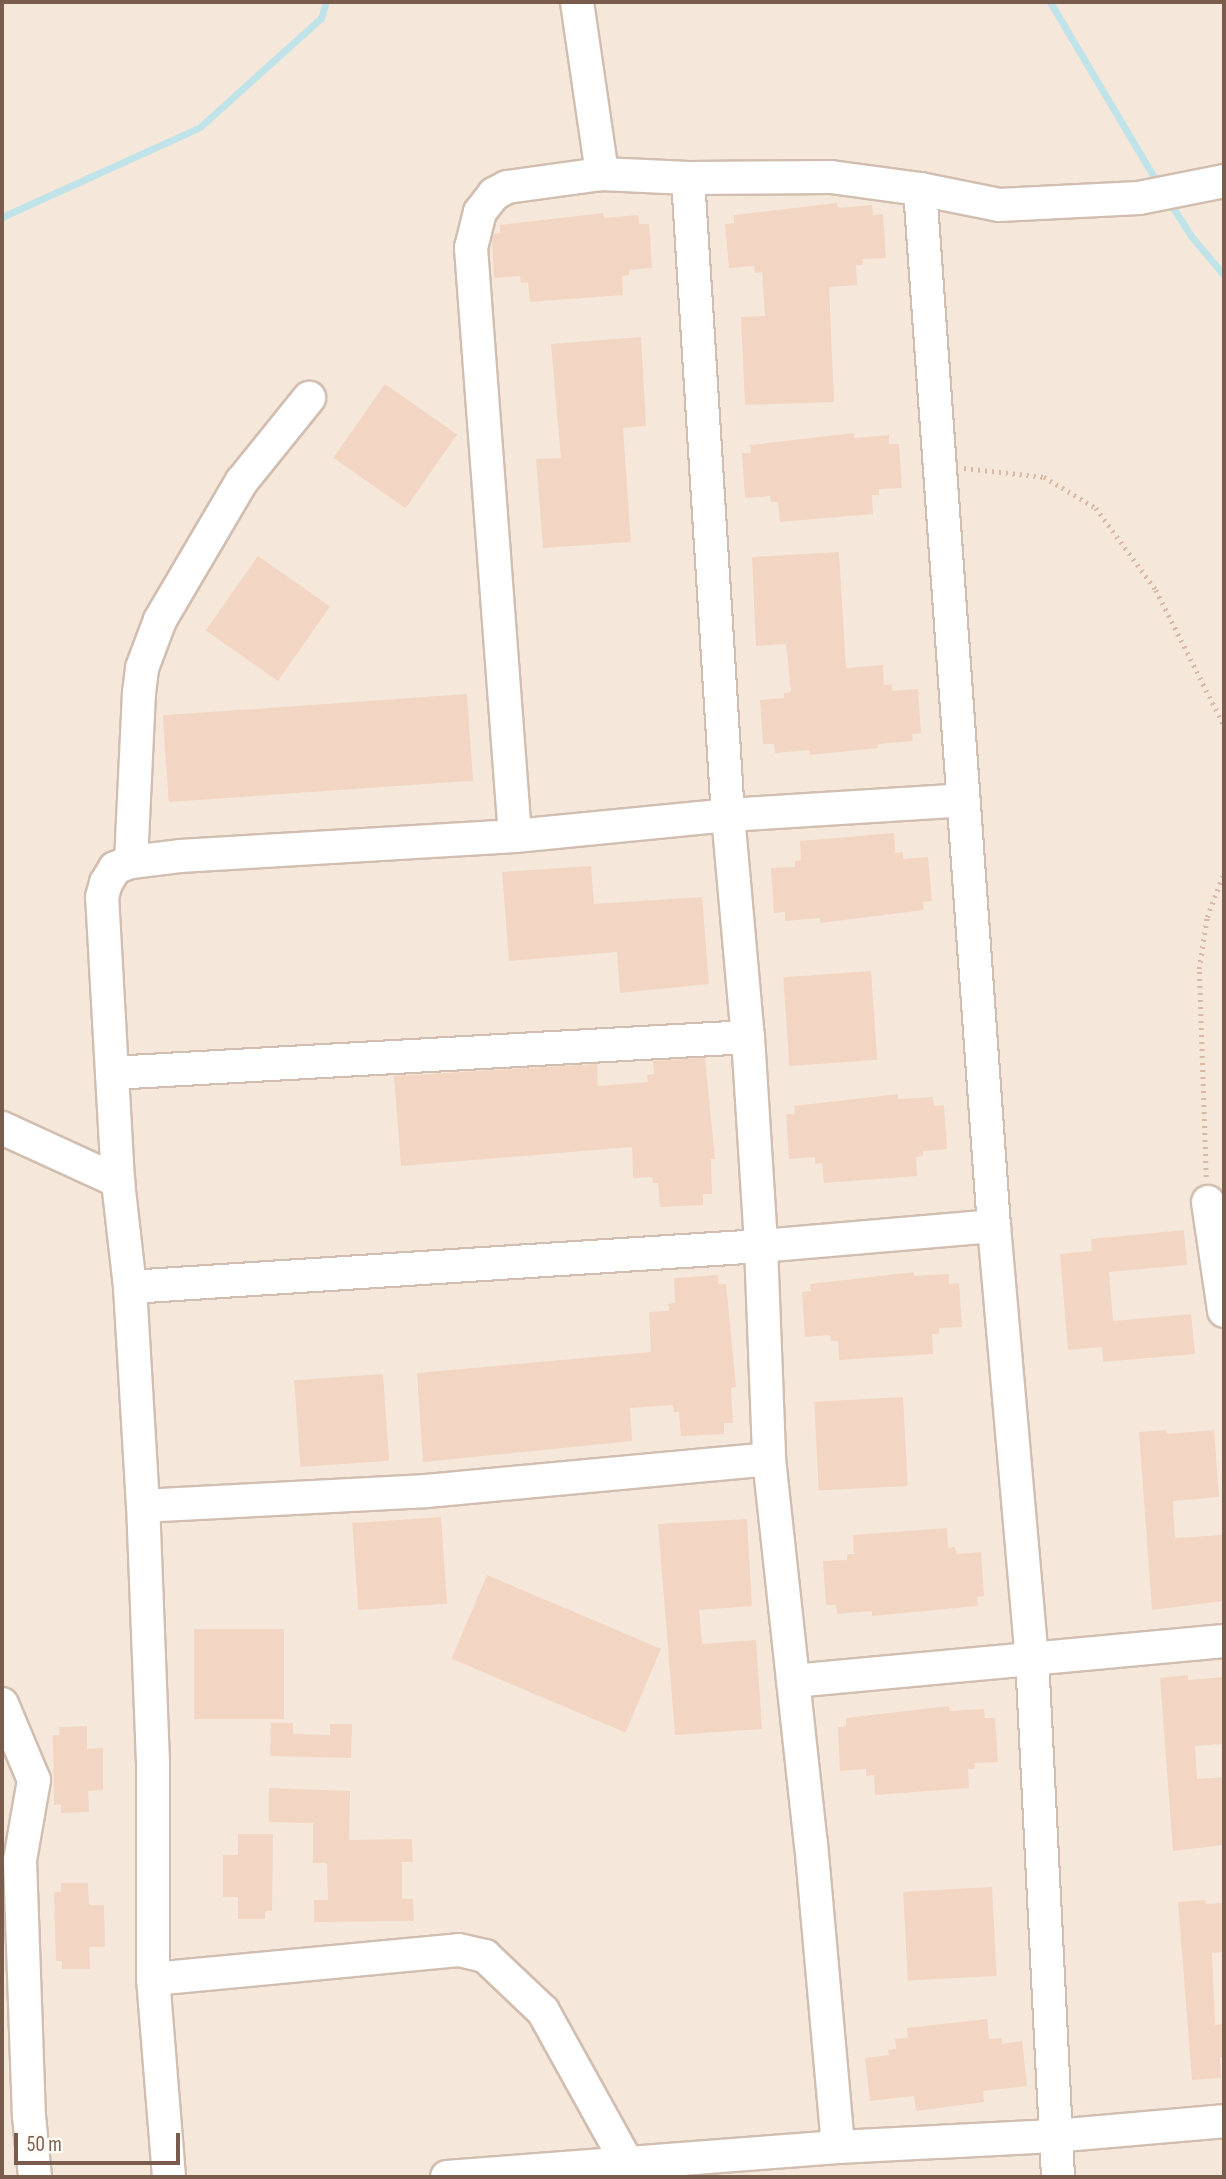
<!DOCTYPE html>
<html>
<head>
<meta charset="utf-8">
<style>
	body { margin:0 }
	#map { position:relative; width:1226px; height:2179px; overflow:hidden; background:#fdf6ec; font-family:"Sofia Sans Condensed",sans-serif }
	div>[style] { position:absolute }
	.residential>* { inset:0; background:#f5e8da; transform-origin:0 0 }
	.stream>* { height:7px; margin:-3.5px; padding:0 3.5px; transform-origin:3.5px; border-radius:3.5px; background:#bfe3e8 }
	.building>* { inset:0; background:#f3d5c3; transform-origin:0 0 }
	.path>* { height:4.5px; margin-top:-2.25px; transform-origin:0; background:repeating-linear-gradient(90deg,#d9b8a5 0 2px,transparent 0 7px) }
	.roads { filter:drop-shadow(2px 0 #d1beb0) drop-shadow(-2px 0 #d1beb0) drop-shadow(0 2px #d1beb0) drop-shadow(0 -2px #d1beb0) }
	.minor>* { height:32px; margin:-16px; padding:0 16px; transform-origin:16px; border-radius:16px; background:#fff }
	span { translate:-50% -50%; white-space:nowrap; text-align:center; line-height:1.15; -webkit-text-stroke:6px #fffaf3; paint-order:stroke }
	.frame { position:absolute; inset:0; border:4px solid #7a5c4d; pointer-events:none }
	.scale { position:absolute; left:14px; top:2133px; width:166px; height:32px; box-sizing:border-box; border:4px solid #7a5c4d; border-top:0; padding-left:9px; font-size:21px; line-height:24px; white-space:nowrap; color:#7a5c4d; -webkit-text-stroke:5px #fffaf3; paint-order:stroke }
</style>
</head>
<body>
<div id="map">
	<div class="residential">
		<div style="left:2px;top:2px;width:1222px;height:2175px"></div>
	</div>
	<div class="stream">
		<div style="left:1050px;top:2px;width:212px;rotate:59.3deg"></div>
		<div style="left:1168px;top:200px;width:43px;rotate:57.4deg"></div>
		<div style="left:1191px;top:236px;width:51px;rotate:49.8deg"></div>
		<div style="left:2px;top:217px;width:217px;rotate:-24.4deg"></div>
		<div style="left:200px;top:127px;width:163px;rotate:-42deg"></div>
		<div style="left:321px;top:18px;width:17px;rotate:-73deg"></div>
	</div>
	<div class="building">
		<div style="clip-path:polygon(837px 203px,838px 208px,872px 205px,873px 215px,883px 214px,886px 258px,862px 259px,863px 265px,856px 265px,857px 285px,829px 287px,834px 402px,745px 405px,741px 317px,765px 316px,762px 272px,755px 273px,754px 266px,729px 268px,725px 224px,734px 223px,734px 215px)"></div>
		<div style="clip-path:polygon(603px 213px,604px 218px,638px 215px,639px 224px,649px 224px,652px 268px,629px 270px,629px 275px,622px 276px,623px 295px,530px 302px,528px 282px,521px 283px,520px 276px,494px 278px,492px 240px,494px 234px,500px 233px,500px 225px)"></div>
		<div style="clip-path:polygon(641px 337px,646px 426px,623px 428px,631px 542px,543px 548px,536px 459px,561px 458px,551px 344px)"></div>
		<div style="left:385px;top:384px;width:88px;height:90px;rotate:35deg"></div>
		<div style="clip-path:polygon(854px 433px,854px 438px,889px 435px,889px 444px,899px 444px,902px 488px,879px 489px,879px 495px,872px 495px,873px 514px,780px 522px,778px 502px,771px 502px,770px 496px,745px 498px,742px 453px,751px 453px,750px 445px)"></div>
		<div style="clip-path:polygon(839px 552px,846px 668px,883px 665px,884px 685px,892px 684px,892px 691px,918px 689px,921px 733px,912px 734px,913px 741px,878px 744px,878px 748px,810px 755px,809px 750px,775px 753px,774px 744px,763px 744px,760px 700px,784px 698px,784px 693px,791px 692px,786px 644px,756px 646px,752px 557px)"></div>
		<div style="left:258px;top:556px;width:88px;height:91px;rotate:35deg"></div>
		<div style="left:467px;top:694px;width:87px;height:305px;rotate:86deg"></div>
		<div style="clip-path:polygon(894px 833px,895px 853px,903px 852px,903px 859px,928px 857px,932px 901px,923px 902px,924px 910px,820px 923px,820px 918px,785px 921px,785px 912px,774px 913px,771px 868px,795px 867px,795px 861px,801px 860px,800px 841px)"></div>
		<div style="clip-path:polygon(591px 866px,594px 904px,702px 897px,709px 984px,620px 993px,617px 952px,509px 961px,502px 872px)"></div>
		<div style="left:871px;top:971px;width:89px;height:88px;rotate:86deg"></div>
		<div style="clip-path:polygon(705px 1058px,715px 1159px,711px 1159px,712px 1194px,703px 1194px,703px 1205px,660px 1207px,658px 1183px,653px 1183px,652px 1177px,633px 1178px,632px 1147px,401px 1166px,394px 1076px,597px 1064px,598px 1086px,648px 1082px,647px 1075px,654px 1074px,653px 1061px)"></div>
		<div style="clip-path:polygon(898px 1094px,898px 1099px,933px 1097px,934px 1106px,944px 1105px,947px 1149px,923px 1151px,923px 1156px,916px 1157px,917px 1176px,824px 1183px,822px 1163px,815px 1164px,815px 1157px,789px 1159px,786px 1114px,795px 1114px,794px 1106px)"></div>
		<div style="clip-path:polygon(1184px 1230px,1187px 1265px,1109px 1272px,1113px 1321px,1191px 1314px,1195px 1354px,1103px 1362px,1102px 1347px,1068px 1350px,1060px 1254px,1092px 1251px,1091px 1239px)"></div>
		<div style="clip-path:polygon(914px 1272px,914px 1276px,949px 1274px,949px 1284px,959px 1283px,962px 1327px,939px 1328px,939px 1334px,932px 1334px,933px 1354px,839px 1360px,838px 1341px,831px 1341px,830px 1335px,805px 1337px,802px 1292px,811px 1291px,810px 1284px)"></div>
		<div style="clip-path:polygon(718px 1275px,718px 1284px,726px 1284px,736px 1387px,731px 1388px,733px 1423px,724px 1423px,724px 1434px,681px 1436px,679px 1412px,674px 1412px,673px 1405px,630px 1408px,632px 1441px,423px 1462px,417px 1373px,651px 1352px,649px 1312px,669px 1311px,668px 1304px,675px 1303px,674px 1278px)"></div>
		<div style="left:383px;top:1374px;width:87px;height:89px;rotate:86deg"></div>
		<div style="left:903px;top:1397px;width:89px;height:89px;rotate:87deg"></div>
		<div style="clip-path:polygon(1166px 1430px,1167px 1434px,1214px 1430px,1219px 1497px,1173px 1501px,1173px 1504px,1175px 1538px,1223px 1535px,1224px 1601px,1152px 1610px,1139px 1432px)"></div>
		<div style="left:441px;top:1517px;width:87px;height:89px;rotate:86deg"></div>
		<div style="clip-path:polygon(747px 1519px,752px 1606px,699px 1610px,702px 1644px,756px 1640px,762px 1729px,675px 1735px,658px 1524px)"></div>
		<div style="clip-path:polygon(947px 1528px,948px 1548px,955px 1547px,956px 1554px,981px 1552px,984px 1596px,977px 1597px,978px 1606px,872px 1616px,872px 1611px,837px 1614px,836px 1605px,826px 1605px,823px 1561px,847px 1560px,847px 1554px,854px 1554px,853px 1535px)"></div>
		<div style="left:487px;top:1575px;width:189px;height:91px;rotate:23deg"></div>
		<div style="left:284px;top:1629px;width:90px;height:90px;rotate:90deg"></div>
		<div style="clip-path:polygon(1188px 1675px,1188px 1680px,1224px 1677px,1224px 1744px,1195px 1746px,1197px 1779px,1224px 1777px,1224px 1845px,1173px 1851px,1160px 1678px)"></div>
		<div style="clip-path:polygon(949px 1706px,950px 1711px,984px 1709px,985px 1718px,995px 1718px,998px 1762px,974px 1763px,975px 1769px,968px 1769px,969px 1788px,875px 1795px,874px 1775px,866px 1776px,866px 1769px,840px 1771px,838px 1727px,846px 1726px,846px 1718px)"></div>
		<div style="clip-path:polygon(271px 1723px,293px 1723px,293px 1734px,330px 1735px,330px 1724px,352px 1724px,351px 1758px,270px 1756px)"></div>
		<div style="clip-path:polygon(87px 1726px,87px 1749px,103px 1748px,103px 1790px,88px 1791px,89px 1812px,61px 1813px,61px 1804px,54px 1805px,53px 1735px,60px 1735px,59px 1727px)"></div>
		<div style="clip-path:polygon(269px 1788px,350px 1791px,349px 1840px,412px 1839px,413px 1862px,402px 1862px,402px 1899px,413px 1899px,414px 1921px,314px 1922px,314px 1900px,328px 1900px,327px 1863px,313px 1863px,313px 1823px,269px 1822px)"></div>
		<div style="clip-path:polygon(238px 1834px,273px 1834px,272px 1911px,265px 1911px,265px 1919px,238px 1919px,238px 1897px,223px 1897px,223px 1855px,238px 1855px)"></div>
		<div style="clip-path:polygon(61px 1883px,88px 1883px,89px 1905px,104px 1905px,105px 1947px,89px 1947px,90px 1969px,62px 1969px,62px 1961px,56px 1961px,54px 1892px,61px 1892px)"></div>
		<div style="left:992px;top:1887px;width:89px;height:89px;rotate:87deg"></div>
		<div style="clip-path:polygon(1205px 1900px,1206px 1904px,1224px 1903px,1224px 1952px,1212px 1953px,1215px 2025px,1224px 2024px,1224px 2057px,1220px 2057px,1221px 2078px,1192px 2080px,1178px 1902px)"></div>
		<div style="clip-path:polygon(987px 2019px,989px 2039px,1002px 2038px,1002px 2044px,1022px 2041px,1027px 2086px,983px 2091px,984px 2102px,916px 2111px,914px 2096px,870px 2101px,865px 2058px,889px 2055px,888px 2050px,896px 2049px,895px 2039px,908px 2038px,907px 2028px)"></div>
	</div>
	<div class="path">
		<div style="left:964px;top:468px;width:81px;rotate:6.4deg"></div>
		<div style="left:1044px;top:477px;width:61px;rotate:30.8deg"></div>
		<div style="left:1096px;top:508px;width:102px;rotate:53.8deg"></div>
		<div style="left:1156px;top:590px;width:151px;rotate:63.3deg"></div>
		<div style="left:1206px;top:1177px;width:208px;rotate:-91.9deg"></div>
		<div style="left:1199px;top:969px;width:53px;rotate:-81.3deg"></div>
		<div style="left:1207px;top:917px;width:47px;rotate:-68.9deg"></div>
	</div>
	<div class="roads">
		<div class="minor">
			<div style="left:577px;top:2px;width:174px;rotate:81.7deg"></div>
			<div style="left:688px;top:178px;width:638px;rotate:86.41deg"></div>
			<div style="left:728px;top:815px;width:223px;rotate:84.9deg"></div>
			<div style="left:748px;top:1037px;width:209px;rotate:86.4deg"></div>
			<div style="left:761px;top:1246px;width:213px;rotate:87.8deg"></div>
			<div style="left:769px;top:1459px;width:386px;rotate:83.8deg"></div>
			<div style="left:811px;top:1843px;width:305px;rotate:84.9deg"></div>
			<div style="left:920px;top:189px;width:1040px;rotate:85.92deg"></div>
			<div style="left:994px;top:1226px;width:434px;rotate:85deg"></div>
			<div style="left:1032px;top:1658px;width:520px;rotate:87.13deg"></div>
			<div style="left:515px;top:836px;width:590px;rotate:-94.28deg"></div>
			<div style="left:471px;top:248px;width:37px;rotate:-76deg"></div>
			<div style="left:480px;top:212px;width:23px;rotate:-52deg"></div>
			<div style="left:494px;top:194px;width:15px;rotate:-28deg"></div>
			<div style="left:507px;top:187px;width:96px;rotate:-7.8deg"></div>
			<div style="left:602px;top:174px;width:86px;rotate:2.7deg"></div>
			<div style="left:688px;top:178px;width:143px;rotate:-0.4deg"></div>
			<div style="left:831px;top:177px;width:90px;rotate:7.7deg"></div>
			<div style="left:920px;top:189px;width:81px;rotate:11.4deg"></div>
			<div style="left:999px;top:205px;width:140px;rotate:-2.9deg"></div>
			<div style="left:1139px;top:198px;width:87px;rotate:-11.3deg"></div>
			<div style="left:131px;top:862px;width:169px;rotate:-87.3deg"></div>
			<div style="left:139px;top:693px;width:25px;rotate:-83deg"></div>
			<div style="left:142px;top:668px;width:51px;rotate:-69.4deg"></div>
			<div style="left:160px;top:620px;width:161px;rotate:-59.5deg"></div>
			<div style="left:242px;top:481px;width:107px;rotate:-51.1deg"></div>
			<div style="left:112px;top:1073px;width:637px;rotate:-3.24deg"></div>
			<div style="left:2px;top:1128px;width:128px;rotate:24.6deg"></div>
			<div style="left:1208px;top:1202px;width:110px;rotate:81.6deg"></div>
			<div style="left:130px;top:1287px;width:632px;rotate:-3.72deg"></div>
			<div style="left:761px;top:1246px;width:234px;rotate:-4.9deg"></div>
			<div style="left:143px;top:1506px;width:283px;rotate:-3deg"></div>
			<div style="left:426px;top:1491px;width:344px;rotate:-5.3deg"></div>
			<div style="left:793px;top:1681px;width:433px;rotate:-5.3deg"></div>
			<div style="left:2px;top:1704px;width:82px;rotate:67.2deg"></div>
			<div style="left:34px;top:1780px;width:81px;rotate:99.9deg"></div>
			<div style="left:20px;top:1860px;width:256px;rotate:88deg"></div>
			<div style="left:29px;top:2116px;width:61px;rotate:84.4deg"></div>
			<div style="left:153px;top:1979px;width:307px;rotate:-5.4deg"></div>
			<div style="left:459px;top:1950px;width:27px;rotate:13deg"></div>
			<div style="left:485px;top:1956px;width:80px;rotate:43.5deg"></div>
			<div style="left:543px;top:2011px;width:190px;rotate:61deg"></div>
			<div style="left:169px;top:2177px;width:199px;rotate:-94.6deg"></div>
			<div style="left:153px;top:1979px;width:216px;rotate:-90deg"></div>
			<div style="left:153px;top:1763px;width:257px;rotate:-92.2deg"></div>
			<div style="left:143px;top:1506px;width:219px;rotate:-93.4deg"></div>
			<div style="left:130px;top:1287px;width:107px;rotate:-96.5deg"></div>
			<div style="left:118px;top:1181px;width:284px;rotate:-93.2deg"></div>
			<div style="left:102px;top:897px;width:15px;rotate:-74deg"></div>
			<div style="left:106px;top:883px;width:17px;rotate:-59deg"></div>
			<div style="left:115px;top:868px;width:17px;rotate:-21deg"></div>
			<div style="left:131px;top:862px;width:49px;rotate:-7deg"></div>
			<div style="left:180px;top:856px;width:336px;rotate:-3.4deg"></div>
			<div style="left:515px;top:836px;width:214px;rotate:-5.6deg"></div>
			<div style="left:728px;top:815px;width:236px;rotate:-3.6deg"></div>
			<div style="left:447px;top:2177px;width:392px;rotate:-4.4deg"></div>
			<div style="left:838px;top:2147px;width:216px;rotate:-2.9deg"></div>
			<div style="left:1054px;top:2136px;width:171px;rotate:-5deg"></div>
		</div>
	</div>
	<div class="frame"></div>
	<div class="scale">50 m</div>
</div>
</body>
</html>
